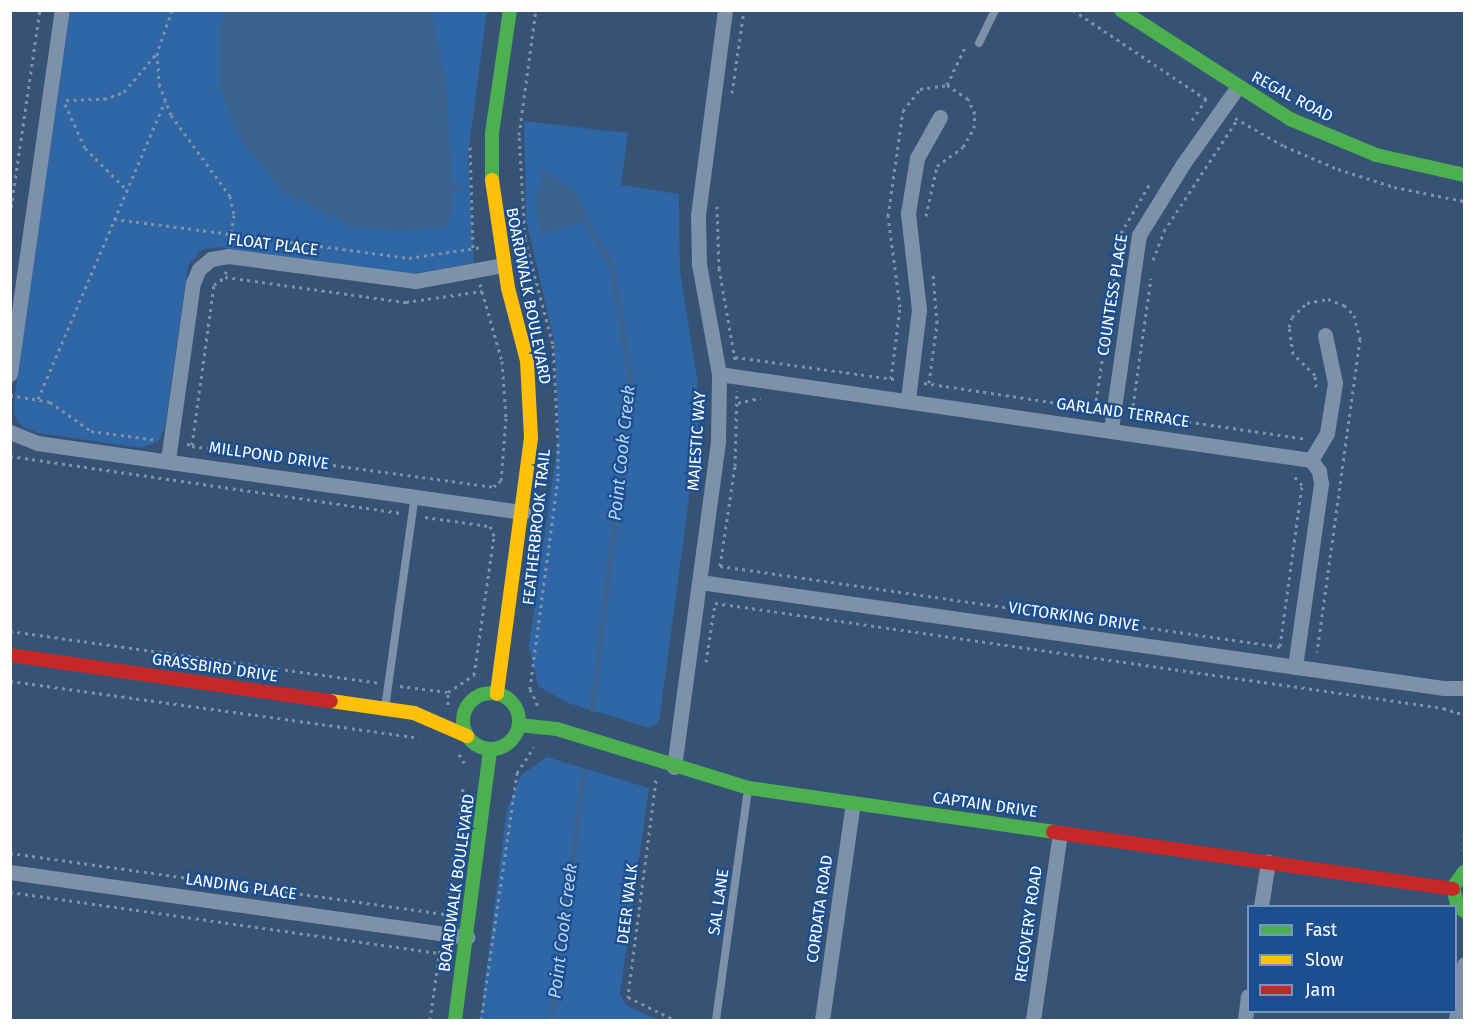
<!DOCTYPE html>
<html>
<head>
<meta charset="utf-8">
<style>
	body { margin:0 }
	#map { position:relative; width:1475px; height:1031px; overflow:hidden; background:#365274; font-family:"Fira Sans",sans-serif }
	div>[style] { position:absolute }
	.green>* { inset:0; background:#2f66a5 }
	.water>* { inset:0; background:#3b618d }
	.stream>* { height:5px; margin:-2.5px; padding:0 2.5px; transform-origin:2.5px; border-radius:2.5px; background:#3b618d }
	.path>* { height:3px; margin-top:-1.5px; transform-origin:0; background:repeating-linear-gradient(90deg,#7d92a8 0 3px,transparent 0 7.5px) }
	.lane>* { height:8px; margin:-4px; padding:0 4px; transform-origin:4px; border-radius:4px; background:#7d92a8 }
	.street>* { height:15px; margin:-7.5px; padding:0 7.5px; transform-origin:7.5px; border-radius:7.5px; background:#7d92a8 }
	.fast>* { height:14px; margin:-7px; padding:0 7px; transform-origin:7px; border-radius:7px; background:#4caf50 }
	.fast>.ring { margin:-7px; padding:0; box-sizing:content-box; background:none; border:14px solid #4caf50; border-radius:50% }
	.slow>* { height:14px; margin:-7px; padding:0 7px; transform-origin:7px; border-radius:7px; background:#ffc107 }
	.jam>* { height:14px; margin:-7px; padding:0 7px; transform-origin:7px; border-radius:7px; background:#c62828 }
	span { translate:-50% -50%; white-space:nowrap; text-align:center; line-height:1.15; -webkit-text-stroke:4.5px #1b4f8f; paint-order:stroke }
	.street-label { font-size:16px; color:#fff }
	.water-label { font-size:18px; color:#b5d3f5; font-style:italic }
	.frame { position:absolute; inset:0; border:12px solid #fff; pointer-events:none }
	.legend { position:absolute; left:1247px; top:905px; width:210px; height:108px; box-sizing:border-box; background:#1b4f8f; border:2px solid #7695bc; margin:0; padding:8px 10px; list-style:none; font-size:18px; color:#fff }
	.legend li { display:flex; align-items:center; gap:12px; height:30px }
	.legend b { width:30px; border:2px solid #7695bc }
</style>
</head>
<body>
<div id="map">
	<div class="green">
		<div style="clip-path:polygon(70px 11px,487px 11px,468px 155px,474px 263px,411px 274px,216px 247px,201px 250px,188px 266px,165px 427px,158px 442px,140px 448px,39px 433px,22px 427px,15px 416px,14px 401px)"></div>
		<div style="clip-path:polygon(524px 121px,628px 133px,621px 185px,679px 194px,680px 272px,697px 377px,699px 424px,659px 722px,650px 728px,568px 703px,538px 686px,529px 646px,559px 434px,554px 342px,526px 219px)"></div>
		<div style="clip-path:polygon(547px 757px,649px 788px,620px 994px,626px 1005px,657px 1020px,480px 1020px,507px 809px,521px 775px)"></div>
	</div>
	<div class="water">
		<div style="clip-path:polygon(224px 11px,431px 11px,446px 80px,453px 203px,448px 227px,400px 231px,353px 226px,285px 192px,242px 142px,220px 87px,220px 28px)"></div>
		<div style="clip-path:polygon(543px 169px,571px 189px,585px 208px,580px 223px,540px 234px,536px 202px)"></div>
	</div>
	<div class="stream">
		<div style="left:449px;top:183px;width:13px;rotate:29deg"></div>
		<div style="left:579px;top:211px;width:62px;rotate:58.9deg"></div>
		<div style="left:611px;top:264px;width:120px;rotate:80.4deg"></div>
		<div style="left:631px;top:382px;width:330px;rotate:96.8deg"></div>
		<div style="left:551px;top:1020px;width:252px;rotate:-82.5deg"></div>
	</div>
	<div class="path">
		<div style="left:172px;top:10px;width:46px;rotate:109.2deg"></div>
		<div style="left:157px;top:53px;width:31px;rotate:86deg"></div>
		<div style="left:159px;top:84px;width:33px;rotate:69deg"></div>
		<div style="left:171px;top:115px;width:100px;rotate:53.9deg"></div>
		<div style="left:230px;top:196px;width:19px;rotate:78deg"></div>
		<div style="left:234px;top:215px;width:19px;rotate:99deg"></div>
		<div style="left:231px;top:234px;width:180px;rotate:7.7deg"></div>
		<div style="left:409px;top:258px;width:74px;rotate:-8.6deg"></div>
		<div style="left:1073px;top:10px;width:164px;rotate:33.8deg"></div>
		<div style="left:732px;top:93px;width:84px;rotate:-81.8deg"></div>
		<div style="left:66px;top:100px;width:38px;rotate:-2deg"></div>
		<div style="left:104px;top:99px;width:21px;rotate:-19deg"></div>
		<div style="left:124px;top:92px;width:50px;rotate:-49.9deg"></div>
		<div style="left:65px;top:104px;width:48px;rotate:65.6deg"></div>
		<div style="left:85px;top:148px;width:58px;rotate:45deg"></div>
		<div style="left:1235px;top:118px;width:56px;rotate:29.7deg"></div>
		<div style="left:1284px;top:146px;width:59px;rotate:23.1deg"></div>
		<div style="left:1338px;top:169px;width:59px;rotate:17.8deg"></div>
		<div style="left:1394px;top:187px;width:71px;rotate:11.3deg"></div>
		<div style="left:1192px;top:120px;width:25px;rotate:-56deg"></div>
		<div style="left:470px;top:147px;width:101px;rotate:88.3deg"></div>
		<div style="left:717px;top:206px;width:62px;rotate:88.2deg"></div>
		<div style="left:719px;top:268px;width:93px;rotate:80.1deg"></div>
		<div style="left:10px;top:215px;width:207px;rotate:-81.7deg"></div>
		<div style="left:926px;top:216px;width:51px;rotate:-77.6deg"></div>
		<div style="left:937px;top:166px;width:32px;rotate:-36deg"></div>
		<div style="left:963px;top:147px;width:22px;rotate:-60deg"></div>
		<div style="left:974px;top:128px;width:14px;rotate:-86deg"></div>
		<div style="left:975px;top:114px;width:17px;rotate:-115deg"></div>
		<div style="left:968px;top:99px;width:25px;rotate:-146deg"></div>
		<div style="left:114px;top:219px;width:118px;rotate:7.3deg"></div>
		<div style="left:231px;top:234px;width:7px;rotate:98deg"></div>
		<div style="left:525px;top:238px;width:103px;rotate:-93.3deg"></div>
		<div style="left:519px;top:135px;width:126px;rotate:-82.3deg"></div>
		<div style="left:520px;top:240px;width:5px;rotate:-11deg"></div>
		<div style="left:525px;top:239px;width:110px;rotate:75.2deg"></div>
		<div style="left:553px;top:345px;width:98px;rotate:87.1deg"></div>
		<div style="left:558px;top:443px;width:35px;rotate:90deg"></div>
		<div style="left:558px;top:478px;width:213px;rotate:97.6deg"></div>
		<div style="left:530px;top:689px;width:21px;rotate:65deg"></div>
		<div style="left:1153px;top:260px;width:31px;rotate:-69deg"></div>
		<div style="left:1164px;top:231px;width:133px;rotate:-56.7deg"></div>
		<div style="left:226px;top:271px;width:6px;rotate:99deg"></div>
		<div style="left:225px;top:277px;width:183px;rotate:7.9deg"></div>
		<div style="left:406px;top:302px;width:77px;rotate:-8.2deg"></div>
		<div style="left:480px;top:284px;width:80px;rotate:74.1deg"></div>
		<div style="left:502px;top:361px;width:57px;rotate:86deg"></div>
		<div style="left:506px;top:418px;width:63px;rotate:94.5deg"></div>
		<div style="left:501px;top:481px;width:7px;rotate:153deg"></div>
		<div style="left:495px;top:484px;width:8px;rotate:97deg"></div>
		<div style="left:735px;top:357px;width:161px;rotate:7.9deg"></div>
		<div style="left:891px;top:379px;width:73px;rotate:-82.9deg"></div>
		<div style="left:900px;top:307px;width:92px;rotate:-97.5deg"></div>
		<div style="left:888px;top:216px;width:106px;rotate:-81.9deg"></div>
		<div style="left:903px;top:111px;width:28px;rotate:-52deg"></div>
		<div style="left:920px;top:89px;width:27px;rotate:-8deg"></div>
		<div style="left:947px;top:85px;width:44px;rotate:-64.6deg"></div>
		<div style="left:924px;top:383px;width:177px;rotate:8.5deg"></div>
		<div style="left:929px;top:383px;width:61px;rotate:-82.4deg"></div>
		<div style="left:937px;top:323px;width:50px;rotate:-94.6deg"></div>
		<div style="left:1316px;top:387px;width:12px;rotate:-95deg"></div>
		<div style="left:1315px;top:375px;width:30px;rotate:-136deg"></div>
		<div style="left:1293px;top:354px;width:27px;rotate:-98deg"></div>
		<div style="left:1289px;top:327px;width:10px;rotate:-73deg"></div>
		<div style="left:1292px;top:317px;width:21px;rotate:-43deg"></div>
		<div style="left:1307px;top:303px;width:21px;rotate:-11deg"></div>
		<div style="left:1328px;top:299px;width:17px;rotate:21deg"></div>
		<div style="left:1344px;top:305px;width:14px;rotate:45deg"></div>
		<div style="left:1354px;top:315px;width:25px;rotate:76deg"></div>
		<div style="left:1360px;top:339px;width:316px;rotate:97.8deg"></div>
		<div style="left:10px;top:395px;width:41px;rotate:9.9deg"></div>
		<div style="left:50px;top:402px;width:50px;rotate:35.3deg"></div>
		<div style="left:91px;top:431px;width:67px;rotate:7.8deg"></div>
		<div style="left:38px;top:399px;width:324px;rotate:-66.9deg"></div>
		<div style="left:738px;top:403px;width:23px;rotate:-13deg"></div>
		<div style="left:1095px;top:408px;width:177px;rotate:-81.5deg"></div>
		<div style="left:1121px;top:233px;width:56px;rotate:-59.7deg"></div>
		<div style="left:1129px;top:413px;width:180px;rotate:8.3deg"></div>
		<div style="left:1132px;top:413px;width:136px;rotate:-82deg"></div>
		<div style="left:187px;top:444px;width:5px;rotate:11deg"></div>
		<div style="left:192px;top:445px;width:162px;rotate:-82.2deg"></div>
		<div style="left:214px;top:285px;width:14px;rotate:-36deg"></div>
		<div style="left:192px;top:446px;width:305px;rotate:7.7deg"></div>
		<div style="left:10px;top:456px;width:395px;rotate:8.3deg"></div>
		<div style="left:425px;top:517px;width:64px;rotate:8.1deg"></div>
		<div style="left:720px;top:566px;width:568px;rotate:8.2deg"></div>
		<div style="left:720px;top:566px;width:101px;rotate:-81.5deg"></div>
		<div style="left:735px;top:466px;width:75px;rotate:-88.5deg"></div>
		<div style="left:10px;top:631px;width:372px;rotate:8deg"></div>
		<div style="left:1280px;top:646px;width:162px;rotate:-82.2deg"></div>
		<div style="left:1302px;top:485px;width:15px;rotate:-132deg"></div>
		<div style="left:706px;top:662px;width:60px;rotate:-81.3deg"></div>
		<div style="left:715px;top:603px;width:736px;rotate:8.21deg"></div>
		<div style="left:1443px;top:708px;width:22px;rotate:18deg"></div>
		<div style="left:10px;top:681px;width:413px;rotate:7.9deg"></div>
		<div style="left:400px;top:686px;width:48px;rotate:7.1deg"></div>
		<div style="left:448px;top:705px;width:13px;rotate:-90deg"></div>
		<div style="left:448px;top:692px;width:31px;rotate:-33deg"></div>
		<div style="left:474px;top:675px;width:140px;rotate:-81.8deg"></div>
		<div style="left:494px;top:536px;width:14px;rotate:-111deg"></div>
		<div style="left:459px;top:754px;width:14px;rotate:60deg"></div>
		<div style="left:656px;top:780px;width:219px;rotate:97.4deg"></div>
		<div style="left:628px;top:997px;width:52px;rotate:26.1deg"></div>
		<div style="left:1464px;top:852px;width:23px;rotate:-90deg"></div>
		<div style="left:10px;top:853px;width:439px;rotate:8deg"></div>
		<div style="left:10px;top:892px;width:433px;rotate:8.1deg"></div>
		<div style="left:445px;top:918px;width:131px;rotate:-82.1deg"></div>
		<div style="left:430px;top:1020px;width:73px;rotate:-82.1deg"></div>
		<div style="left:481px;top:1020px;width:250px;rotate:-81.7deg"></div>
		<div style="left:517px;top:773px;width:31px;rotate:-57deg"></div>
	</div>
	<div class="lane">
		<div style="left:979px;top:43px;width:37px;rotate:-64deg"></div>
		<div style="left:385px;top:708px;width:215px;rotate:-82deg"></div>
		<div style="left:716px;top:1020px;width:232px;rotate:-82.1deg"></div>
	</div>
	<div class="street">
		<div style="left:10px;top:374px;width:368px;rotate:-81.9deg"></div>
		<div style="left:719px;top:374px;width:598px;rotate:8.27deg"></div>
		<div style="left:1311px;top:460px;width:14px;rotate:54deg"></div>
		<div style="left:1319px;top:471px;width:13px;rotate:81deg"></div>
		<div style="left:1321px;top:484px;width:185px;rotate:98.1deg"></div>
		<div style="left:908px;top:399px;width:90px;rotate:-83deg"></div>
		<div style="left:919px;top:310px;width:98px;rotate:-96.5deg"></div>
		<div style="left:908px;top:213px;width:56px;rotate:-80.7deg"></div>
		<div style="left:917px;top:158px;width:47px;rotate:-60.7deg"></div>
		<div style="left:1111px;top:429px;width:196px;rotate:-81.8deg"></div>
		<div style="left:1139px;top:235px;width:84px;rotate:-58.2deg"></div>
		<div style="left:1183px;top:164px;width:93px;rotate:-54.6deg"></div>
		<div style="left:10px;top:432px;width:29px;rotate:22deg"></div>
		<div style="left:37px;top:443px;width:491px;rotate:8.1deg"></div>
		<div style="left:168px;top:460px;width:179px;rotate:-82deg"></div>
		<div style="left:193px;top:283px;width:15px;rotate:-67deg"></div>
		<div style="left:199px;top:269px;width:16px;rotate:-40deg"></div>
		<div style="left:211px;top:259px;width:17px;rotate:-10deg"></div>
		<div style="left:228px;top:256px;width:189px;rotate:7.6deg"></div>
		<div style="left:415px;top:281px;width:89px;rotate:-10.3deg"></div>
		<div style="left:1311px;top:460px;width:31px;rotate:-59deg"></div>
		<div style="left:1327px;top:433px;width:51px;rotate:-80.9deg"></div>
		<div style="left:1335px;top:383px;width:49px;rotate:-101.8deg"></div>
		<div style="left:700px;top:582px;width:752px;rotate:8.11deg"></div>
		<div style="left:1444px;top:688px;width:20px"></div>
		<div style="left:674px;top:767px;width:330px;rotate:-82.3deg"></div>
		<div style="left:718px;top:440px;width:66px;rotate:-89.1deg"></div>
		<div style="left:719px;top:374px;width:112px;rotate:-100.3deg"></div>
		<div style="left:699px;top:264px;width:49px;rotate:-91.2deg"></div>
		<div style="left:698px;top:215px;width:207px;rotate:-82.5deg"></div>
		<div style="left:10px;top:872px;width:462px;rotate:8.1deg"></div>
		<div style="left:1261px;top:906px;width:45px;rotate:-81deg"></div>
		<div style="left:822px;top:1020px;width:219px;rotate:-81.9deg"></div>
		<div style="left:1033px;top:1020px;width:189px;rotate:-81.8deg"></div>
		<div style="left:1245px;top:1020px;width:24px;rotate:-83deg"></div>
		<div style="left:1456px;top:1020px;width:56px;rotate:-81.7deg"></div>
	</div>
	<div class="fast">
		<div style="left:1121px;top:10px;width:201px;rotate:32.8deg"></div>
		<div style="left:1290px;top:119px;width:93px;rotate:22.7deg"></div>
		<div style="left:1376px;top:155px;width:90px;rotate:12.8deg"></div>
		<div style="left:492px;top:180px;width:47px;rotate:-90deg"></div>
		<div style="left:492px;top:133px;width:124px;rotate:-81.7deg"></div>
		<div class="ring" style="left:463px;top:693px;width:42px;height:42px"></div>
		<div style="left:519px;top:725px;width:38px;rotate:6deg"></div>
		<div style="left:557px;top:729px;width:201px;rotate:17.1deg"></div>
		<div style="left:749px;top:788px;width:307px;rotate:8.2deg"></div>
		<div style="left:1464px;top:872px;width:19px;rotate:126deg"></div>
		<div style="left:1453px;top:887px;width:18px;rotate:77deg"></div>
		<div style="left:1457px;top:905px;width:9px;rotate:41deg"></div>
		<div style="left:455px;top:1020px;width:273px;rotate:-82.6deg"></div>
	</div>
	<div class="slow">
		<div style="left:492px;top:180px;width:109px;rotate:81.6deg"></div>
		<div style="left:508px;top:288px;width:75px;rotate:75.4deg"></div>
		<div style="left:527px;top:361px;width:77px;rotate:87deg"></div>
		<div style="left:531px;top:438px;width:258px;rotate:97.6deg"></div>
		<div style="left:331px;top:701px;width:84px;rotate:8.2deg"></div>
		<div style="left:414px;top:713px;width:58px;rotate:23.5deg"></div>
	</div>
	<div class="jam">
		<div style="left:10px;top:655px;width:324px;rotate:8.2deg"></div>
		<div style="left:1053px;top:832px;width:404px;rotate:8.1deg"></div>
	</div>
	<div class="street-label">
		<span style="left:1292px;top:97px;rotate:28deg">REGAL ROAD</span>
		<span style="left:273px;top:245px;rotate:7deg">FLOAT PLACE</span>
		<span style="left:1113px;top:295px;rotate:-81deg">COUNTESS PLACE</span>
		<span style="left:528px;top:296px;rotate:79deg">BOARDWALK BOULEVARD</span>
		<span style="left:1123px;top:413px;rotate:8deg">GARLAND TERRACE</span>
		<span style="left:697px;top:441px;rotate:-86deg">MAJESTIC WAY</span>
		<span style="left:269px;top:456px;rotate:8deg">MILLPOND DRIVE</span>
		<span style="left:537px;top:527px;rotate:-84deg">FEATHERBROOK TRAIL</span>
		<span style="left:1074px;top:617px;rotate:8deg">VICTORKING DRIVE</span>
		<span style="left:215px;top:668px;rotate:8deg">GRASSBIRD DRIVE</span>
		<span style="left:985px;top:805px;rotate:8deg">CAPTAIN DRIVE</span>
		<span style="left:457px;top:883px;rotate:-82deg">BOARDWALK BOULEVARD</span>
		<span style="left:241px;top:887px;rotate:8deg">LANDING PLACE</span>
		<span style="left:719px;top:902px;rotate:-82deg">SAL LANE</span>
		<span style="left:628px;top:904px;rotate:-83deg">DEER WALK</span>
		<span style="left:820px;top:909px;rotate:-82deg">CORDATA ROAD</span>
		<span style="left:1029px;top:924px;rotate:-82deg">RECOVERY ROAD</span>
	</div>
	<div class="water-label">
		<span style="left:622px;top:453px;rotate:-84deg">Point Cook Creek</span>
		<span style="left:563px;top:931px;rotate:-83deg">Point Cook Creek</span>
	</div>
	<div class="frame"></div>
	<ul class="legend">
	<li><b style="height:8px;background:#4caf50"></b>Fast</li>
	<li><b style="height:8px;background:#ffc107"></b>Slow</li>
	<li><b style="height:8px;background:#c62828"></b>Jam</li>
	</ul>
</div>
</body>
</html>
